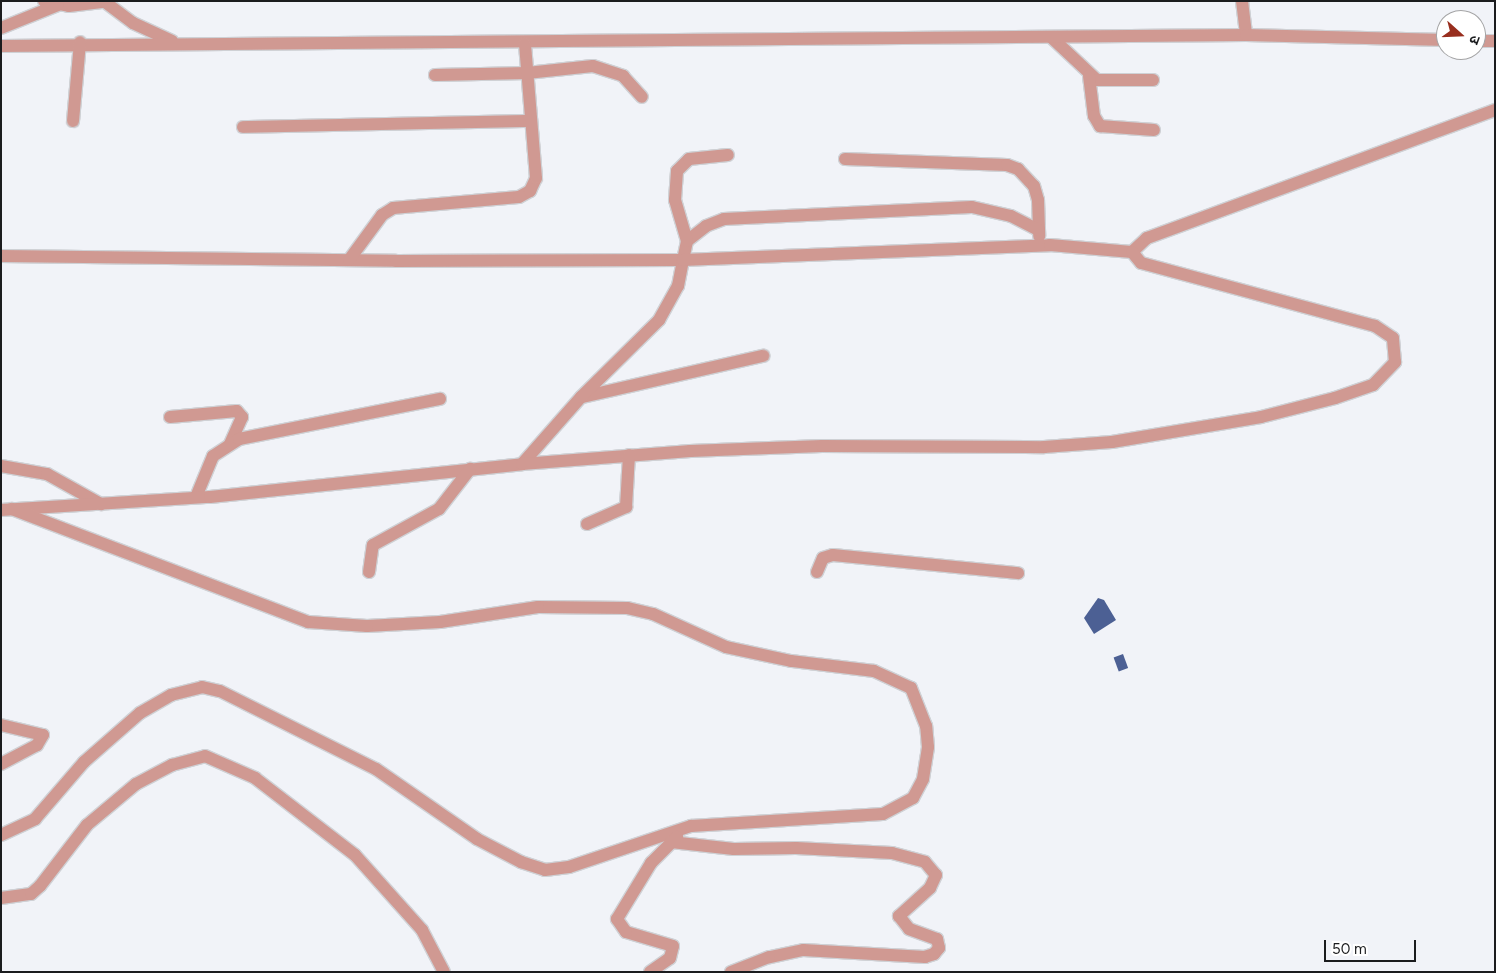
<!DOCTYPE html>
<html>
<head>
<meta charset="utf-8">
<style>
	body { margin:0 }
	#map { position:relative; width:1496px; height:973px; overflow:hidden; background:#f1f3f8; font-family:Figtree,"Noto Sans Devanagari",sans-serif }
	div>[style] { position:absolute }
	.building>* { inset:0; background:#4c6094; transform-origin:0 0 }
	.roads { filter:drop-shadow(1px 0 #cfd1d5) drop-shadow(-1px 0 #cfd1d5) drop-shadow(0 1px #cfd1d5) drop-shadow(0 -1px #cfd1d5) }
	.minor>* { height:12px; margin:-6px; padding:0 6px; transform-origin:6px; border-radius:6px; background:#d09992 }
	span { translate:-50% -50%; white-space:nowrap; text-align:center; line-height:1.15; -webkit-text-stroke:5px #fff; paint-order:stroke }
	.frame { position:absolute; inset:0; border:2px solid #1b1c1e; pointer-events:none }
	.north { position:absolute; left:1436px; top:10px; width:50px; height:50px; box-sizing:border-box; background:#fff; border:1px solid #a4a4a5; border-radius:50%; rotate:110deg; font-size:14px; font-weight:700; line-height:20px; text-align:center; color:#1b1c1e }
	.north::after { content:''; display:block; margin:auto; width:18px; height:22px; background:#982e1e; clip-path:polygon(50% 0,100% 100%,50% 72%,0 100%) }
	.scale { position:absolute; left:1324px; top:940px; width:92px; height:22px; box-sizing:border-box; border:2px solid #1b1c1e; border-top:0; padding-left:6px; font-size:15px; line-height:18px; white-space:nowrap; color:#1b1c1e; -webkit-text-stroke:4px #fff; paint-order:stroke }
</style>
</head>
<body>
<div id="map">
	<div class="building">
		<div style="clip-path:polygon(1098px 598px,1104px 600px,1116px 620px,1094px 634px,1084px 618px)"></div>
		<div style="left:1123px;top:654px;width:15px;height:10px;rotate:70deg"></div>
	</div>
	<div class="roads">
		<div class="minor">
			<div style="left:44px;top:1px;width:25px;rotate:11deg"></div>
			<div style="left:69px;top:6px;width:39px;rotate:-7deg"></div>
			<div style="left:1242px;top:1px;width:34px;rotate:83deg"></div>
			<div style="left:105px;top:2px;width:35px;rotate:37deg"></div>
			<div style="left:133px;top:23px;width:43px;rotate:24.8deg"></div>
			<div style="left:1px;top:28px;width:61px;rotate:-22deg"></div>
			<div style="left:1051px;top:37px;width:63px;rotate:43.1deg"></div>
			<div style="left:1097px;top:80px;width:56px"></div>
			<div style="left:1476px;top:41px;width:19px"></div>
			<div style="left:1px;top:46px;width:1245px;rotate:-0.51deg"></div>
			<div style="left:1246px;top:35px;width:200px;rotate:1.4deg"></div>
			<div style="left:435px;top:75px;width:92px;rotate:-1.2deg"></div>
			<div style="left:527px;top:73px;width:66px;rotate:-6.1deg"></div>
			<div style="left:593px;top:66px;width:32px;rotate:18deg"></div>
			<div style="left:623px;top:76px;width:28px;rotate:48deg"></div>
			<div style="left:1089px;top:76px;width:40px;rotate:82.9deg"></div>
			<div style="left:1094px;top:116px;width:12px;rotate:59deg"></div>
			<div style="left:1100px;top:126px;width:54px;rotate:4.2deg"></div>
			<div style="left:73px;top:121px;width:79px;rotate:-84.9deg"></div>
			<div style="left:243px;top:127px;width:287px;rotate:-1.2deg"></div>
			<div style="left:845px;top:159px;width:162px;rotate:2.1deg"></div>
			<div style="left:1007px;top:165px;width:12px;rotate:20deg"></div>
			<div style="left:1018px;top:169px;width:23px;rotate:47deg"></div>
			<div style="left:1034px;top:186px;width:15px;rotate:74deg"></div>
			<div style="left:1038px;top:200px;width:36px;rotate:88deg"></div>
			<div style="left:687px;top:241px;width:24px;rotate:-38deg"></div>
			<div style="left:706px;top:226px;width:19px;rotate:-21deg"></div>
			<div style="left:724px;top:219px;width:248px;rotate:-2.8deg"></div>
			<div style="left:972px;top:207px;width:40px;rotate:13deg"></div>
			<div style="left:1011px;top:216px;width:31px;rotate:27deg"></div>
			<div style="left:1132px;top:252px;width:21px;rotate:-43deg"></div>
			<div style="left:1147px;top:238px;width:371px;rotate:-20.2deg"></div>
			<div style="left:1px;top:256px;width:395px;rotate:0.7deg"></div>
			<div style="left:396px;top:261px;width:287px;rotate:-0.2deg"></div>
			<div style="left:683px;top:260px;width:19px;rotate:-78deg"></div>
			<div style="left:687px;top:241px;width:43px;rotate:-106.3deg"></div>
			<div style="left:675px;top:200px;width:29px;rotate:-86deg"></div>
			<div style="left:677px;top:171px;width:17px;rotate:-45deg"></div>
			<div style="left:689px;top:159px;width:39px;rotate:-6deg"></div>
			<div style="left:349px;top:260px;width:56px;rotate:-53.7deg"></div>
			<div style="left:382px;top:215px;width:13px;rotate:-32deg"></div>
			<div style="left:393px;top:208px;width:126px;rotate:-5deg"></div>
			<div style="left:519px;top:197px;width:13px;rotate:-29deg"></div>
			<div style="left:530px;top:191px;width:14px;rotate:-65deg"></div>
			<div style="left:536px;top:178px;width:135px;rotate:-94.7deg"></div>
			<div style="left:582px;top:397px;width:186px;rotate:-12.8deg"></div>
			<div style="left:170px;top:417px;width:67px;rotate:-5.1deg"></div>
			<div style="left:237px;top:411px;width:8px;rotate:50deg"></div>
			<div style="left:242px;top:417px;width:30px;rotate:114deg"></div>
			<div style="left:522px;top:464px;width:89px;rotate:-48.6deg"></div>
			<div style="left:581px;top:397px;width:110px;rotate:-44.6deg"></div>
			<div style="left:659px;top:320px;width:39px;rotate:-61deg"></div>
			<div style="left:678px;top:286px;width:26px;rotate:-79deg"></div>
			<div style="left:683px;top:260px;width:367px;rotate:-2.3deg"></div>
			<div style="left:1050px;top:245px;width:82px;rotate:4.9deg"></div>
			<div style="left:1px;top:466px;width:47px;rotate:9.9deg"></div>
			<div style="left:47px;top:474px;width:62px;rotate:29.1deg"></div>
			<div style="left:196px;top:497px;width:44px;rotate:-67.5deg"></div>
			<div style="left:213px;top:456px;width:31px;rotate:-33deg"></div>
			<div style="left:239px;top:439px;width:205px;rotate:-11.3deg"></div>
			<div style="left:1px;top:510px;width:209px;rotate:-3.6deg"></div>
			<div style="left:210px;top:497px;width:314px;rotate:-6deg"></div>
			<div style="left:522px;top:464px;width:169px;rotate:-4.4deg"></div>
			<div style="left:690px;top:451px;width:132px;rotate:-2.2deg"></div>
			<div style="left:822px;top:446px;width:222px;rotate:0.3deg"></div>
			<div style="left:1044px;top:447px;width:68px;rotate:-4.2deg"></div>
			<div style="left:1112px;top:442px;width:151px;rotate:-9.5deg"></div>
			<div style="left:1261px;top:417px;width:76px;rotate:-14.4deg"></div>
			<div style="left:1335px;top:398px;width:40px;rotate:-18.9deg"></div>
			<div style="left:1373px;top:385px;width:32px;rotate:-46deg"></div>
			<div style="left:1395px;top:362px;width:24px;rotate:-95deg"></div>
			<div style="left:1393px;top:338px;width:22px;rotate:-146deg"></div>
			<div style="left:1375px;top:326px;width:242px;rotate:-164.9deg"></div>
			<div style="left:1141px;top:263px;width:14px;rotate:-129deg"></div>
			<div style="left:587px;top:524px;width:43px;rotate:-23.6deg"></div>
			<div style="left:626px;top:507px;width:52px;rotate:-86.7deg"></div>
			<div style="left:369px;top:572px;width:27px;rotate:-82deg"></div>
			<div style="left:373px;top:545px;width:75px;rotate:-28.6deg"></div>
			<div style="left:439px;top:509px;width:51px;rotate:-52.2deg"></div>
			<div style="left:817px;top:572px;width:15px;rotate:-67deg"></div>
			<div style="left:823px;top:558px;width:10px;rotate:-17deg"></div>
			<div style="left:833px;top:555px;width:186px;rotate:5.6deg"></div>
			<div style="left:1px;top:725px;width:43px;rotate:13.4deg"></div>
			<div style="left:43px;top:735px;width:12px;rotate:121deg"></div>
			<div style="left:37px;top:745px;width:41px;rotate:152.2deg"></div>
			<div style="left:1px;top:835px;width:38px;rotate:-25deg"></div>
			<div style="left:35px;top:819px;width:75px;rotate:-49.3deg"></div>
			<div style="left:84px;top:762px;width:74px;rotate:-41.2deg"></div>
			<div style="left:140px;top:713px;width:36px;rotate:-30deg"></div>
			<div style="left:171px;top:695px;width:32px;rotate:-14deg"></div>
			<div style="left:202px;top:687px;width:18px;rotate:13deg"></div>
			<div style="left:220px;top:691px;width:174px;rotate:26.6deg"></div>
			<div style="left:376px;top:769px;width:123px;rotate:34.7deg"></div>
			<div style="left:477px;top:839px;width:50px;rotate:27.6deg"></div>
			<div style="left:521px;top:862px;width:25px;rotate:18deg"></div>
			<div style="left:545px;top:870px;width:24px;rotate:-7deg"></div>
			<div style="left:569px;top:867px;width:129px;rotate:-18.6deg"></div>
			<div style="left:691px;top:826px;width:192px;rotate:-3.6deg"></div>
			<div style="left:883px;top:814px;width:34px;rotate:-28deg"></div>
			<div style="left:913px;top:798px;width:21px;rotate:-62deg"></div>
			<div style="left:923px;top:779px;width:32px;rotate:-81deg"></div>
			<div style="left:928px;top:747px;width:21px;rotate:-95deg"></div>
			<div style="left:926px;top:726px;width:41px;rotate:-111.5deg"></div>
			<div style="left:911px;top:688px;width:41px;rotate:-155.3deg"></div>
			<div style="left:874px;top:671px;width:84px;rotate:-173.1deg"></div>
			<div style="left:791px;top:661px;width:66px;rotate:-167.8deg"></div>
			<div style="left:726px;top:647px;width:80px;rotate:-155.7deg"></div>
			<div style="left:653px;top:614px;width:27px;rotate:-167deg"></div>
			<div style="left:627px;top:608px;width:89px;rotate:-179.4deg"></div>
			<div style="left:538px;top:607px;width:99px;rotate:171.3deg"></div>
			<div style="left:440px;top:622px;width:73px;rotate:176.9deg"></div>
			<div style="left:367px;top:626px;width:59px;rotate:-176.1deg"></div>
			<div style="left:308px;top:622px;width:317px;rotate:-159.1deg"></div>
			<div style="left:671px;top:842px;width:63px;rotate:6.3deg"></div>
			<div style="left:734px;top:849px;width:62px;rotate:-0.9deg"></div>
			<div style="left:796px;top:848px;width:96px;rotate:3deg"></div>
			<div style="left:892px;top:853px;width:34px;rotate:15deg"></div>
			<div style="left:925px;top:862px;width:17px;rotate:50deg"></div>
			<div style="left:936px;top:875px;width:14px;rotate:115deg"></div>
			<div style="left:930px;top:888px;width:42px;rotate:137.9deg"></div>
			<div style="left:899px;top:916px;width:16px;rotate:52deg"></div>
			<div style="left:909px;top:929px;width:30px;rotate:20deg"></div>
			<div style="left:937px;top:939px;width:9px;rotate:77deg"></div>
			<div style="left:939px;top:948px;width:8px;rotate:130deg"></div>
			<div style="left:934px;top:954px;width:9px;rotate:162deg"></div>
			<div style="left:925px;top:957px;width:122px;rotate:-176.7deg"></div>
			<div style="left:803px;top:950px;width:35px;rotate:168deg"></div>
			<div style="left:769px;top:957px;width:41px;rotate:158.5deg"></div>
			<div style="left:1px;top:898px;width:30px;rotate:-8deg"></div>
			<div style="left:31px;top:894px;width:12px;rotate:-42deg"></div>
			<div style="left:40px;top:886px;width:77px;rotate:-52.4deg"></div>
			<div style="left:87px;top:825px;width:64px;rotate:-39.9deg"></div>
			<div style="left:136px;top:784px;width:41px;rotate:-27.8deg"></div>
			<div style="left:172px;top:765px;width:34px;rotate:-15deg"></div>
			<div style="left:205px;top:756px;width:55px;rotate:23.7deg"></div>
			<div style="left:255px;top:778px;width:126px;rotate:37.6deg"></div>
			<div style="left:355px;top:855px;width:101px;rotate:48.2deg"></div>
			<div style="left:422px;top:930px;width:47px;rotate:62.4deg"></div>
			<div style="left:650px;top:972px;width:24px;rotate:-35deg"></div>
			<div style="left:670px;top:958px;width:12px;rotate:-76deg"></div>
			<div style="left:673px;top:946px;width:49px;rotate:-163.4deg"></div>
			<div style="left:626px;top:932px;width:16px;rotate:-125deg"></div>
			<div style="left:617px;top:919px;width:66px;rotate:-58.7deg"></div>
			<div style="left:651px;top:863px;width:37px;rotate:-45deg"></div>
		</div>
	</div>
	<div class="frame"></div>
	<div class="north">उ</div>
	<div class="scale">50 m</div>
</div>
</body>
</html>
